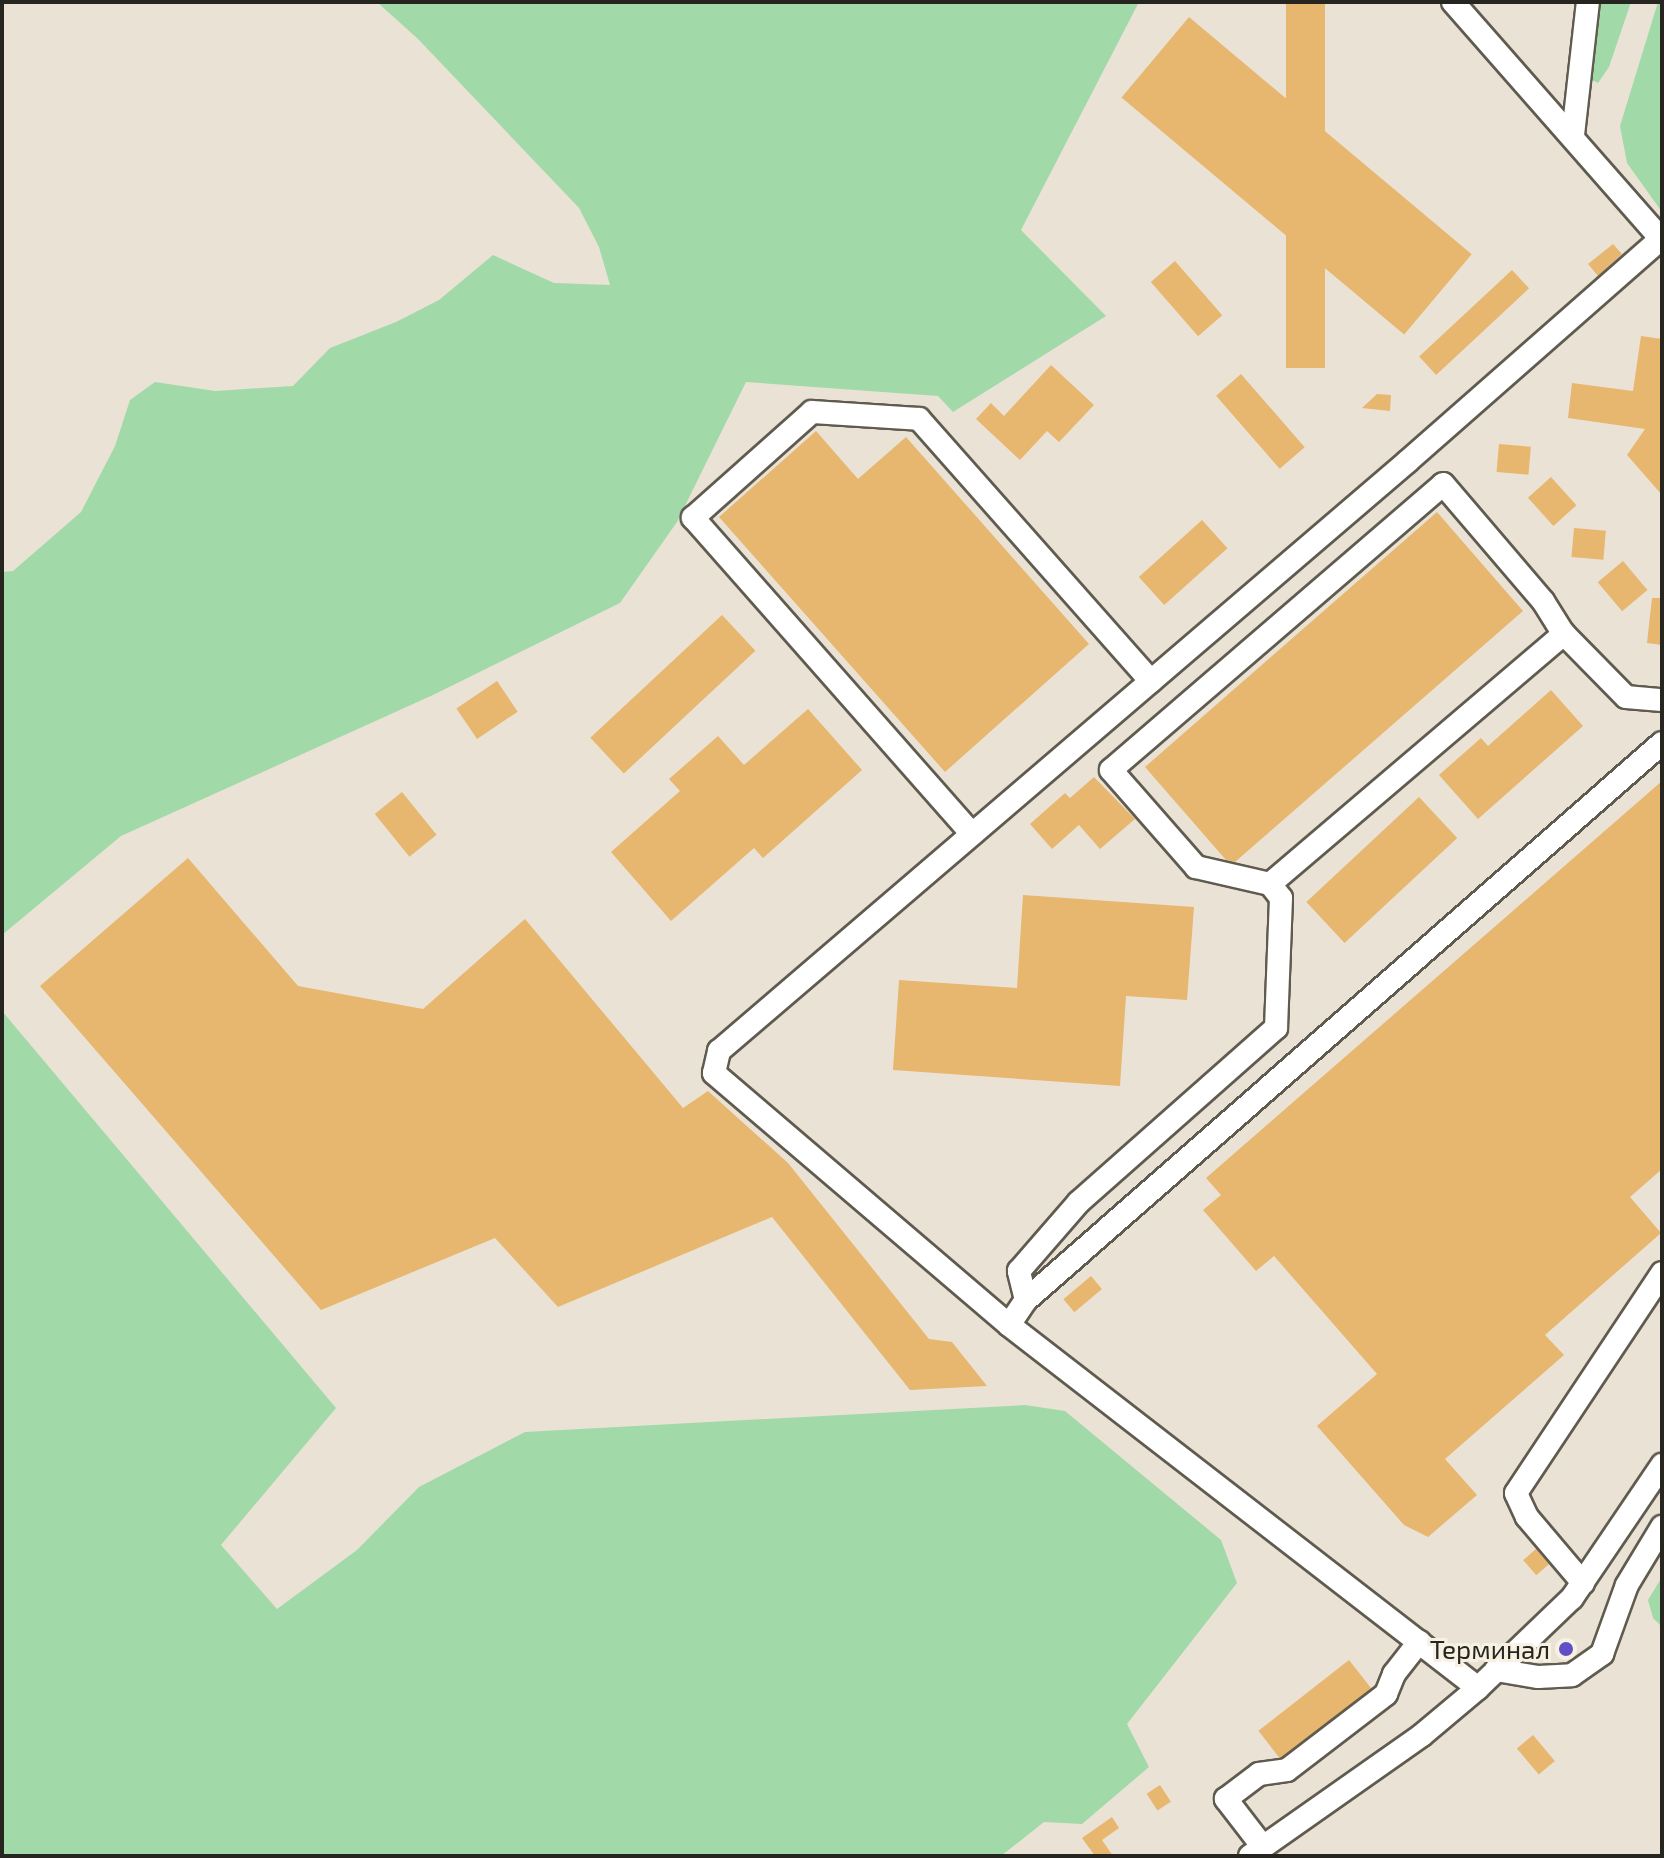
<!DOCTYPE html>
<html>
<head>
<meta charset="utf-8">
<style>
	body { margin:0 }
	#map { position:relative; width:1664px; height:1858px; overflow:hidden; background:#eae3d5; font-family:"Exo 2",sans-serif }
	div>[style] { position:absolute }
	.green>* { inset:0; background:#a2d9a9 }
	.building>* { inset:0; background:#e7b66f; transform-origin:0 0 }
	.roads { filter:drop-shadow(2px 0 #605b4f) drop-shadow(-2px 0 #605b4f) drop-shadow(0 2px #605b4f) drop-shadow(0 -2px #605b4f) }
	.minor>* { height:22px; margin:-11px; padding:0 11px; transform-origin:11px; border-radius:11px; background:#fff }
	.dots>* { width:22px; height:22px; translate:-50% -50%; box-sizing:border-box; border:4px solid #f7f1e2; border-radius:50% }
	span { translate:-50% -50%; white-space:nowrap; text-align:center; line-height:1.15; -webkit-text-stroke:6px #f7f1e2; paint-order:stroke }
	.poi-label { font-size:26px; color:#272520 }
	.right { translate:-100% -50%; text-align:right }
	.frame { position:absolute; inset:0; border:4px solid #272520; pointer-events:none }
</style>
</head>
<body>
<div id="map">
	<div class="green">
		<div style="clip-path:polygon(377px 2px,1139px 2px,1021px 230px,1106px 316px,953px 412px,938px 396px,746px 382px,677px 522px,620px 603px,433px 695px,121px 836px,2px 935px,2px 572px,13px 571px,81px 512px,115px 446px,130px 400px,155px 382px,215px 391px,293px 386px,330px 348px,396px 322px,439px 300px,493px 255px,554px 283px,610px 285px,599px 247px,579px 208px,418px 39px)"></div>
		<div style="clip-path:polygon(1601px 2px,1631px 2px,1609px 67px,1598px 83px,1592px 80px)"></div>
		<div style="clip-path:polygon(1658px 2px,1662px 2px,1662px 212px,1627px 163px,1620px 126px)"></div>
		<div style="clip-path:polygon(2px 1011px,336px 1408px,221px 1545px,277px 1609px,357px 1550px,419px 1487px,525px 1432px,1025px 1405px,1065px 1411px,1221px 1540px,1237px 1583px,1127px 1724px,1149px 1767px,1082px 1824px,1044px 1822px,1001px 1856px,2px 1856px)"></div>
		<div style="clip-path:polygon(1662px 1577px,1662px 1627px,1653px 1618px,1648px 1600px)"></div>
	</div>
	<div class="building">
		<div style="left:1286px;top:2px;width:39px;height:366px"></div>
		<div style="left:1189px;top:17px;width:369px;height:105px;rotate:40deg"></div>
		<div style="clip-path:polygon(1613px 244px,1622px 254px,1598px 276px,1588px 264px)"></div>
		<div style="left:1175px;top:261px;width:72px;height:32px;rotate:49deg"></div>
		<div style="left:1512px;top:270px;width:25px;height:127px;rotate:47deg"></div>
		<div style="clip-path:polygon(1641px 336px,1662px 339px,1662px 495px,1627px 455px,1645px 429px,1568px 418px,1572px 383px,1633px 391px)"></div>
		<div style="clip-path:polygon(1051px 365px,1094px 405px,1059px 442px,1047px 431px,1020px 460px,976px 419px,991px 403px,1004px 416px)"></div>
		<div style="left:1241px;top:374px;width:97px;height:33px;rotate:49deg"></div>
		<div style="clip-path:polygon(1377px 394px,1391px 395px,1390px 411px,1362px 408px)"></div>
		<div style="clip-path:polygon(816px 431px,858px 479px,906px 437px,1089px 644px,945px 772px,719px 517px)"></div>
		<div style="left:1499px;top:444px;width:32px;height:28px;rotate:5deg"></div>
		<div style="left:1551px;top:477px;width:38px;height:31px;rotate:48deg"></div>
		<div style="clip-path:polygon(1437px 512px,1523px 611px,1235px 862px,1226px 860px,1145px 767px)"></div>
		<div style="left:1202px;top:520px;width:38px;height:85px;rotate:48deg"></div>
		<div style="left:1574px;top:528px;width:32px;height:29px;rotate:5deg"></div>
		<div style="left:1623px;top:561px;width:38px;height:33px;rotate:50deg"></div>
		<div style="clip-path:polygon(1652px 598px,1662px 598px,1662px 645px,1647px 643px)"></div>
		<div style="left:722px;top:615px;width:49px;height:180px;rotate:47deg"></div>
		<div style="left:497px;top:681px;width:37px;height:49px;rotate:56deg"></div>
		<div style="clip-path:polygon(1551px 690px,1583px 726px,1478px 819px,1439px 775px,1481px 738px,1488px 746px)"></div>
		<div style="clip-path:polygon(808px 709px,862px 770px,763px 858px,754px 848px,671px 921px,611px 852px,680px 791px,669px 779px,718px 736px,744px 765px)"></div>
		<div style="clip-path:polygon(1094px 777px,1135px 819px,1100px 849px,1079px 825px,1052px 849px,1030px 824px,1065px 793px,1070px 798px)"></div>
		<div style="clip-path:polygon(1662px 781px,1662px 1169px,1630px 1197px,1661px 1233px,1545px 1335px,1564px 1355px,1445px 1459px,1477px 1495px,1428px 1537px,1404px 1525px,1317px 1426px,1377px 1374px,1274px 1256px,1256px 1271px,1203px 1210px,1221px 1195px,1206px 1178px)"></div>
		<div style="left:402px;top:792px;width:55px;height:35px;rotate:51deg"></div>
		<div style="left:1419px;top:797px;width:56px;height:154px;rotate:47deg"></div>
		<div style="clip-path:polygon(188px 858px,298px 986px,423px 1009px,525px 919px,683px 1108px,708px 1091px,788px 1163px,929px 1339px,952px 1342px,987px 1386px,910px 1390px,772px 1217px,558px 1307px,495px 1238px,321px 1310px,40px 986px)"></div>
		<div style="clip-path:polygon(1023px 895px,1194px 907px,1187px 1000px,1126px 996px,1120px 1086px,893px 1070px,899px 980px,1017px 988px)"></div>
		<div style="left:1091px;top:1276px;width:17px;height:36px;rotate:50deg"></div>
		<div style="left:1536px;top:1549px;width:20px;height:17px;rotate:49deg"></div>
		<div style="left:1349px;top:1660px;width:36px;height:115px;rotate:52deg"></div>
		<div style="left:1533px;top:1735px;width:34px;height:21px;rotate:50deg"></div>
		<div style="left:1160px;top:1785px;width:20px;height:16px;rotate:57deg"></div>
		<div style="clip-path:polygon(1112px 1817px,1119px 1828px,1102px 1840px,1113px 1856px,1095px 1856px,1082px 1838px)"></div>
	</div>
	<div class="roads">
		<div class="minor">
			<div style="left:1453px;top:2px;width:317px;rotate:48.7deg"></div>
			<div style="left:1573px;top:135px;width:134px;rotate:-83.6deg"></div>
			<div style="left:972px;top:834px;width:422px;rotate:-131.4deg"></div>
			<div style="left:693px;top:518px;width:159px;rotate:-41.7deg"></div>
			<div style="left:812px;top:412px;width:107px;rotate:3.7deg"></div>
			<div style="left:919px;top:419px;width:350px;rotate:48.5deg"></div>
			<div style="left:1270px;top:884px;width:386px;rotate:-40.4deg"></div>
			<div style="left:1026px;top:1300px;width:30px;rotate:-104deg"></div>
			<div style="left:1019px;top:1271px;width:91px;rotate:-49deg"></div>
			<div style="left:1079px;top:1202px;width:263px;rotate:-41.5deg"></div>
			<div style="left:1276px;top:1028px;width:130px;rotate:-87.8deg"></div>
			<div style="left:1281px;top:898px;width:18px;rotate:-128deg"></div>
			<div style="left:1270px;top:884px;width:76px;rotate:-167.1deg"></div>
			<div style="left:1196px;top:867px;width:129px;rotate:-131.2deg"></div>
			<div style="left:1111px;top:770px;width:438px;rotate:-40.7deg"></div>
			<div style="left:1443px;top:484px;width:154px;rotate:49.5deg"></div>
			<div style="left:1543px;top:601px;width:39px;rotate:58deg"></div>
			<div style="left:1564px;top:634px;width:88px;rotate:45.5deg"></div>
			<div style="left:1626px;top:697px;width:36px;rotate:5deg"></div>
			<div style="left:1009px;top:1325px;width:388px;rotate:-139.5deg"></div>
			<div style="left:714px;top:1073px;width:23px;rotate:-77deg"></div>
			<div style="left:719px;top:1051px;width:907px;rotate:-40.57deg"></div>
			<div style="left:1408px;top:461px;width:337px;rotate:-41.3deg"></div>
			<div style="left:1583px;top:1583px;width:87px;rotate:-130.3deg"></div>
			<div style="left:1527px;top:1517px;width:26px;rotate:-115deg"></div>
			<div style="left:1516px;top:1493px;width:264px;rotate:-56.4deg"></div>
			<div style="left:1496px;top:1670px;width:43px;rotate:9.5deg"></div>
			<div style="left:1538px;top:1677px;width:34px;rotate:-3deg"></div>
			<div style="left:1572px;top:1675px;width:37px;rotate:-35deg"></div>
			<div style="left:1602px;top:1654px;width:73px;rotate:-70.1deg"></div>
			<div style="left:1627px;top:1585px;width:68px;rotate:-58.9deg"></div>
			<div style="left:1478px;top:1688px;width:593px;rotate:-142.26deg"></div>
			<div style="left:1009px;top:1325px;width:30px;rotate:-56deg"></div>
			<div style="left:1026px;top:1300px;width:845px;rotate:-41.21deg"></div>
			<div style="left:1263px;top:1847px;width:61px;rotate:-127.6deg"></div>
			<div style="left:1226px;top:1799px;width:41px;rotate:-37.1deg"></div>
			<div style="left:1259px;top:1774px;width:28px;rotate:-8deg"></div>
			<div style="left:1287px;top:1770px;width:125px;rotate:-37.5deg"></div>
			<div style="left:1386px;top:1694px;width:22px;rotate:-68deg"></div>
			<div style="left:1394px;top:1674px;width:41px;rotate:-52deg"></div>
			<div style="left:1250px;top:1856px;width:210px;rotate:-35.1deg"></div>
			<div style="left:1422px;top:1735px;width:73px;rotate:-40deg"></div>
			<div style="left:1478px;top:1688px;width:130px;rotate:-43.8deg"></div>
			<div style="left:1572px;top:1598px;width:161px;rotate:-55.9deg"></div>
		</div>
	</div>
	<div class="dots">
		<div style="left:1566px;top:1649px;background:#624fc8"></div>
	</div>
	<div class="poi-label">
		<span class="right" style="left:1550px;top:1649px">Терминал</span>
	</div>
	<div class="frame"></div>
</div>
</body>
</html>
